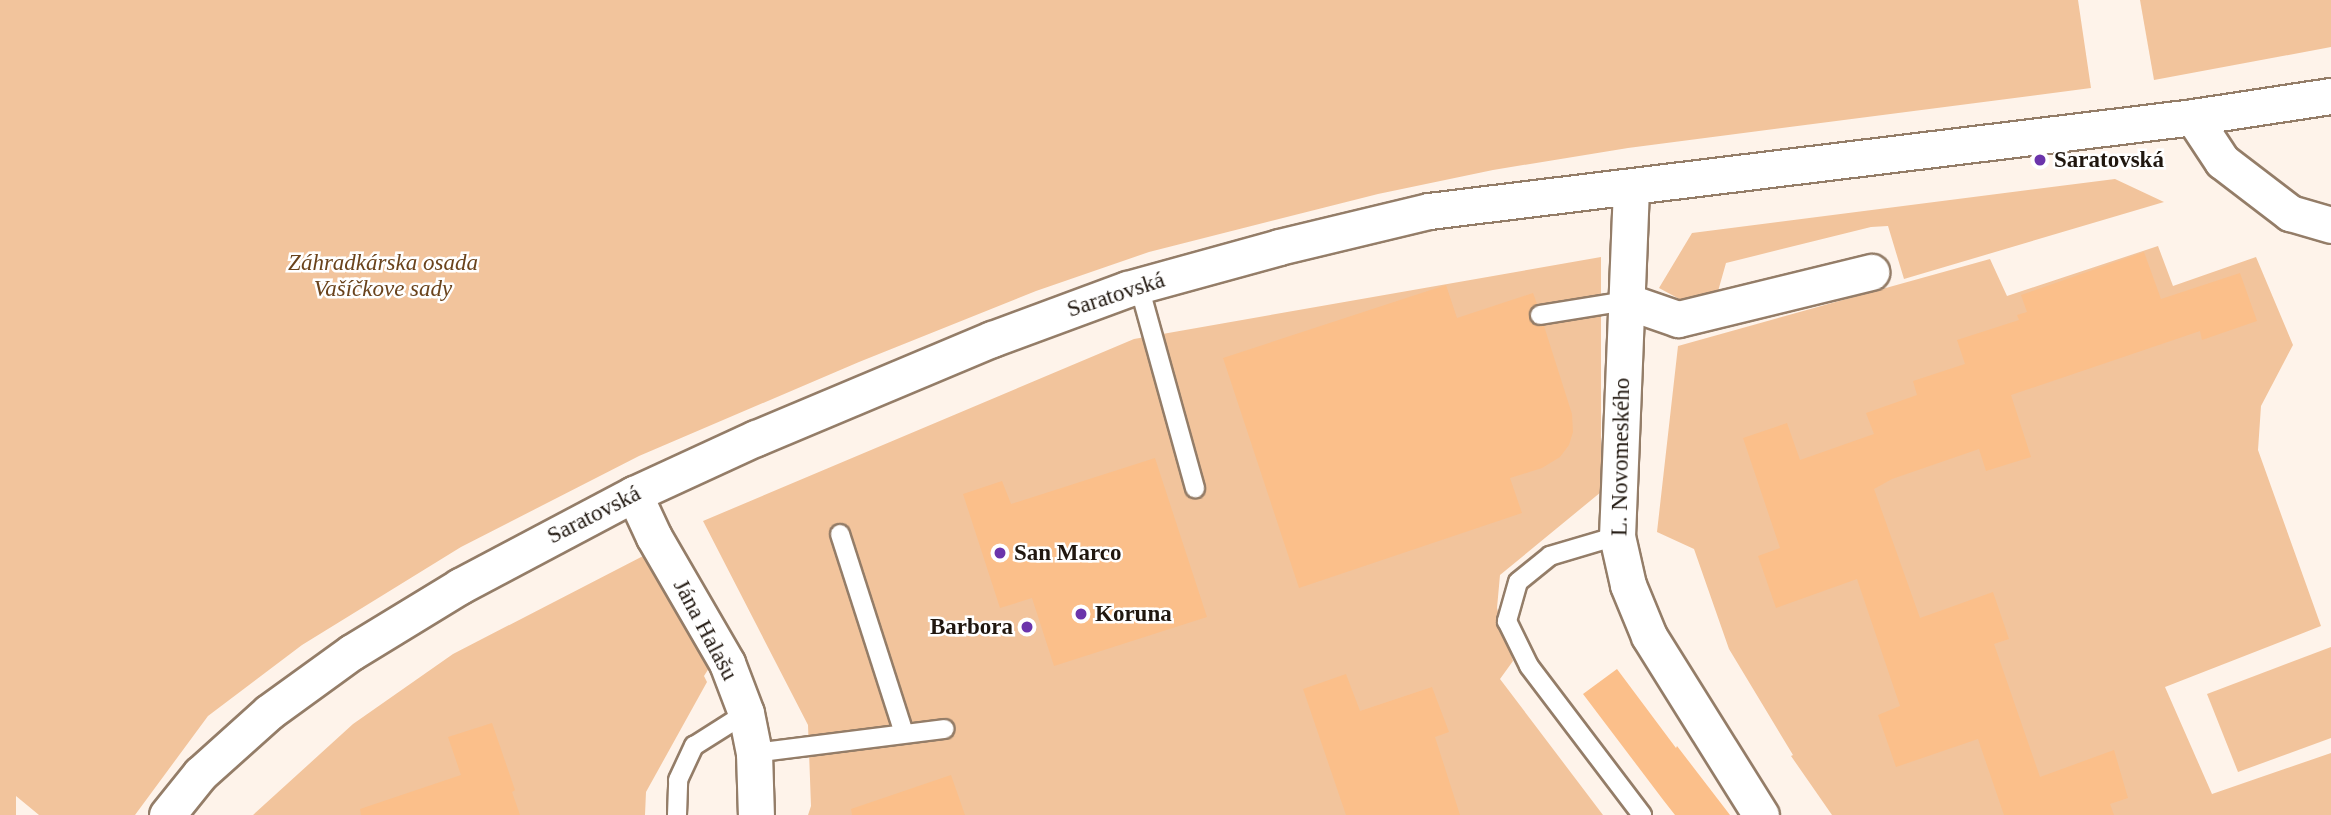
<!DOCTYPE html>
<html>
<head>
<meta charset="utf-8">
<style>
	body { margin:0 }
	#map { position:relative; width:2331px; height:815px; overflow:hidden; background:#fef3ea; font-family:Georgia,serif }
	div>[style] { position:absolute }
	.green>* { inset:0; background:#f2c49c }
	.building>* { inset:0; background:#fbbf8a }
	.roads { filter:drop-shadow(2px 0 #947d68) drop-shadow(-2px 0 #947d68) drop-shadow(0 2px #947d68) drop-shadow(0 -2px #947d68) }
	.service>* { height:18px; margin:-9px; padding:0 9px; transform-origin:9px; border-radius:9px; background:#fff }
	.minor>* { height:35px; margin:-17.5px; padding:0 17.5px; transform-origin:17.5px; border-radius:17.5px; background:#fff }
	.dots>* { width:19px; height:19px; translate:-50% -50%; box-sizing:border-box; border:4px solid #fff; border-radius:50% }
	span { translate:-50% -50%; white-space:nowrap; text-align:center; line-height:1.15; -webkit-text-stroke:5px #fff; paint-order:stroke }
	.poi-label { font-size:23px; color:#20170f; font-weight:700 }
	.left { translate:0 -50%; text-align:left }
	.right { translate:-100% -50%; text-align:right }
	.park-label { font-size:23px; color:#6a431c; font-style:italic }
	.street-label { font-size:23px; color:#20170f }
</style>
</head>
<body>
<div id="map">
	<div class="green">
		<div style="clip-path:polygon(0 0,2078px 0,2091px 88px,1628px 148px,1493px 170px,1378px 194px,1149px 252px,1036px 291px,859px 362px,639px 456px,461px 547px,302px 645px,208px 716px,135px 815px,39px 815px,16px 796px,16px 815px,0 815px)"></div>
		<div style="clip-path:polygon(2140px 0,2331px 0,2331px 47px,2154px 80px)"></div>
		<div style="clip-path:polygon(2115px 179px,2164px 202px,1904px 279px,1888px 226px,1871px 227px,1726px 263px,1711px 316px,1659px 288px,1692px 233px)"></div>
		<div style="clip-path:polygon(2158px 246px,2173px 286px,2256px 257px,2293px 345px,2261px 406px,2258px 450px,2321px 626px,2165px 687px,2212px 794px,2331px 753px,2331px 815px,1832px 815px,1791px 756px,1793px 755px,1729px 649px,1694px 549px,1657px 532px,1678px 346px,1990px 259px,2007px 296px)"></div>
		<div style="clip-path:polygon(1601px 257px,1601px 492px,1500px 575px,1497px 608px,1513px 661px,1500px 679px,1603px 815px,808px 815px,811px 806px,808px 725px,703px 521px,1134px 339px)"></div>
		<div style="clip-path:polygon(645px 555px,709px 668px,704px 676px,707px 682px,646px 792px,645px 815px,253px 815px,353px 724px,453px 654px)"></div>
		<div style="clip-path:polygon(2331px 647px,2331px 738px,2238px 772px,2207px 694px)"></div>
	</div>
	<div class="building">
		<div style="clip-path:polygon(2144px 252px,2161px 299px,2240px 273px,2257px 321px,2202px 340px,2200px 331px,2011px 395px,2031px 457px,1986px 471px,1979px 449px,1892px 479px,1874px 489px,1920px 618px,1993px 592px,2009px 639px,1994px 644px,2040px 777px,2114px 750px,2128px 798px,2110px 804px,2114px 815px,2004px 815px,1978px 739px,1896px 767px,1878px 715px,1900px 706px,1857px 579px,1776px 608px,1758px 556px,1780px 548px,1743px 438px,1787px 423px,1800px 460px,1874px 434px,1866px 413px,1917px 395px,1913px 381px,1965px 364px,1957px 340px,2019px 320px,2017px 315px,2027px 312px,2021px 295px)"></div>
		<div style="clip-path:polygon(1446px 285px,1457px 318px,1533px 293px,1537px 304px,1530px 310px,1529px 317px,1535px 325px,1544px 326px,1572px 414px,1573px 432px,1569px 445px,1560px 457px,1542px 468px,1510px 478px,1522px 513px,1299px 588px,1223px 358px)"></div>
		<div style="clip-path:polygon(1155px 458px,1207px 617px,1054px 666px,1032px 598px,1000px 608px,963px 494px,1002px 481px,1011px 504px)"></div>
		<div style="clip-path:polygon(1617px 669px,1676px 748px,1677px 746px,1730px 815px,1675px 815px,1664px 801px,1583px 694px)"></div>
		<div style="clip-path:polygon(1346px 674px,1360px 711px,1432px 687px,1449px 732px,1435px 737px,1460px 815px,1346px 815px,1303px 689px)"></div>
		<div style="clip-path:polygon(492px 723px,515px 790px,512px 792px,520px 815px,361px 815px,360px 809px,461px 775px,448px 737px)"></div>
		<div style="clip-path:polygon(951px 775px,965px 815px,852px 815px,851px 809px)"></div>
	</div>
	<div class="roads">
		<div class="service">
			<div style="left:1139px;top:286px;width:210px;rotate:74.5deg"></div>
			<div style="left:1540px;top:315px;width:87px;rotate:-9.2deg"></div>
			<div style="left:840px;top:534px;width:209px;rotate:72.2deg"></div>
			<div style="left:1617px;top:536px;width:70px;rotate:163.4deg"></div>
			<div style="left:1550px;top:556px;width:41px;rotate:140.9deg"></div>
			<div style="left:1518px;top:582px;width:41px;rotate:105.8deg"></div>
			<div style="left:1507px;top:621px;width:50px;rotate:63.9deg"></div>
			<div style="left:1529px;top:666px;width:187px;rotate:52.8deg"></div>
			<div style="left:754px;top:753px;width:192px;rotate:-7.2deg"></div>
			<div style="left:677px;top:815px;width:35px;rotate:-88deg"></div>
			<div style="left:678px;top:780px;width:38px;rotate:-65deg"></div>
			<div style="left:694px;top:746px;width:62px;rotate:-32.4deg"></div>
		</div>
		<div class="minor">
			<div style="left:2193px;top:117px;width:53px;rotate:56.6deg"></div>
			<div style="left:2222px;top:161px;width:86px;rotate:37.4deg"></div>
			<div style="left:2290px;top:213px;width:43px;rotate:16.3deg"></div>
			<div style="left:1631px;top:188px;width:348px;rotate:92.3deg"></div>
			<div style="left:1617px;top:536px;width:50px;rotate:77.3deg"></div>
			<div style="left:1628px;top:585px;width:55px;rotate:67.6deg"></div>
			<div style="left:1649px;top:636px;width:211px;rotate:58deg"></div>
			<div style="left:1626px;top:301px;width:55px;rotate:19.1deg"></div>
			<div style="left:1678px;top:319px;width:199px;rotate:-13.7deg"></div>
			<div style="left:634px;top:494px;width:47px;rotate:65.1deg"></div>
			<div style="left:654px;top:537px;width:146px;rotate:59.9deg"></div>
			<div style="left:727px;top:663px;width:53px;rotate:69.2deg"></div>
			<div style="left:746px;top:713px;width:41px;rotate:78.7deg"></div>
			<div style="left:754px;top:753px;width:62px;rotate:88.2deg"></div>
			<div style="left:167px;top:815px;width:53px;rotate:-51.2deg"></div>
			<div style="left:200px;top:774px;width:93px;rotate:-41.9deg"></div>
			<div style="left:269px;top:712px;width:102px;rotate:-35.9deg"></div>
			<div style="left:352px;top:652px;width:127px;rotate:-31.4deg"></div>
			<div style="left:460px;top:586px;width:197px;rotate:-27.9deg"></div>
			<div style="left:634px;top:494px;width:134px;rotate:-24.7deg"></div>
			<div style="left:756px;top:438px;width:256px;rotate:-22.8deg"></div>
			<div style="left:992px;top:339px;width:144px;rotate:-20.3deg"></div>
			<div style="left:1127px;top:289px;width:158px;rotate:-15.4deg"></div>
			<div style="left:1279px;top:247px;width:154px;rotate:-13.5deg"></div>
			<div style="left:1429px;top:211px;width:770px;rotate:-7.01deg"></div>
			<div style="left:2193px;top:117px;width:140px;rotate:-8.7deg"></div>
		</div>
	</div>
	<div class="dots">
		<div style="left:2040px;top:160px;background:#6b34ab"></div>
		<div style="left:1000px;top:553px;background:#6b34ab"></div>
		<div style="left:1081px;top:614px;background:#6b34ab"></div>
		<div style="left:1027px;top:627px;background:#6b34ab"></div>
	</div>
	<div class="poi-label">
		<span class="left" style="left:2054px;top:160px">Saratovská</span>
		<span class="left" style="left:1014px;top:553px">San Marco</span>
		<span class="left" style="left:1095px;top:614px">Koruna</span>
		<span class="right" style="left:1013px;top:627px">Barbora</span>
	</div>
	<div class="park-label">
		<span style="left:383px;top:276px">Záhradkárska osada<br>Vašíčkove sady</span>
	</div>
	<div class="street-label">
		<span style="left:1116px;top:295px;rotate:-18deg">Saratovská</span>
		<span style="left:1621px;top:457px;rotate:-89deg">L. Novomeského</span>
		<span style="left:594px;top:515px;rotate:-27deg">Saratovská</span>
		<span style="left:705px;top:630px;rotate:62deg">Jána Halašu</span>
	</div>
</div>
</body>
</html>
